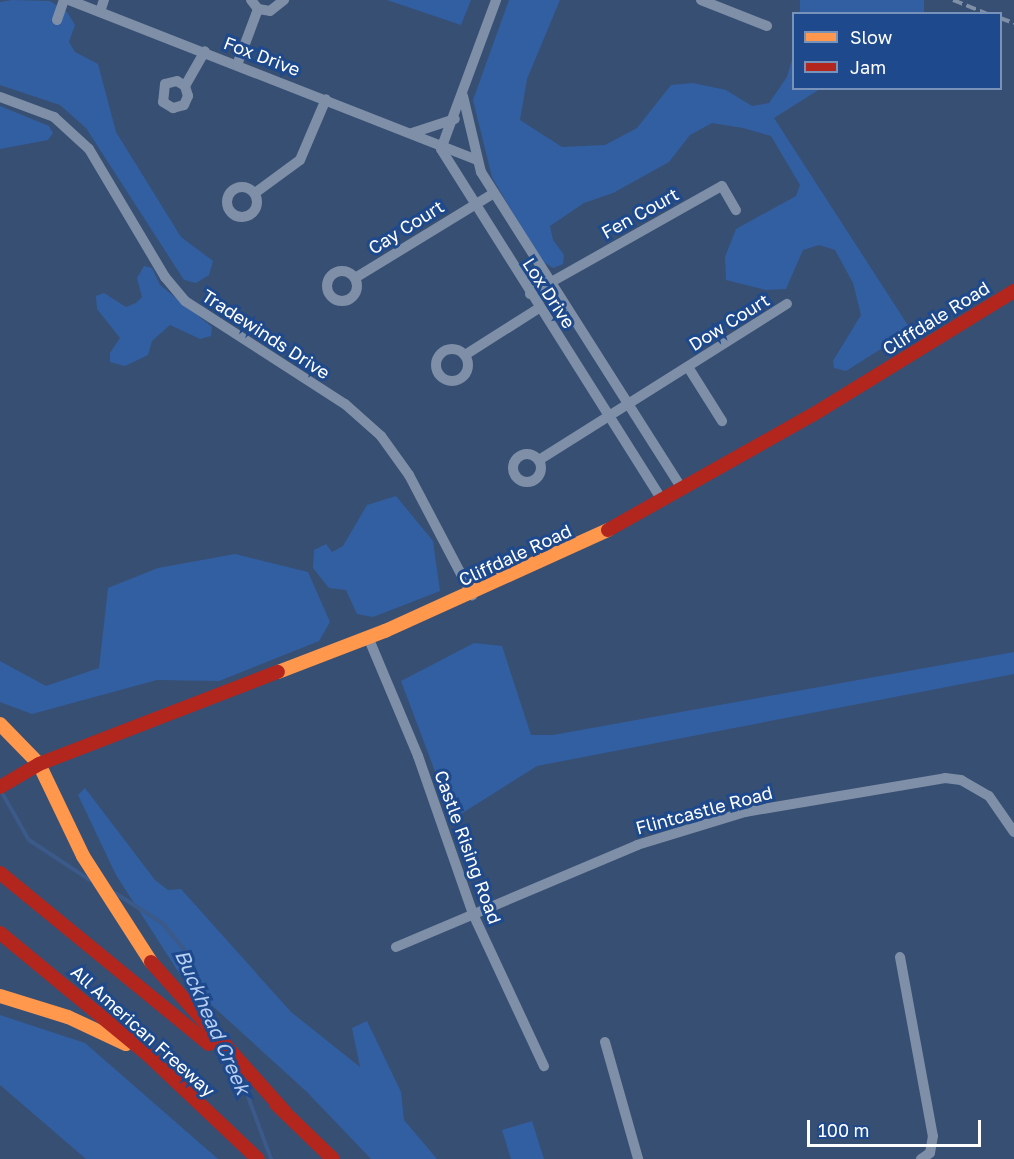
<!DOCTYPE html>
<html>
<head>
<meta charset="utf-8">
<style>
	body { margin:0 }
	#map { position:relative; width:1014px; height:1159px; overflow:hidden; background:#374f73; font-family:"Golos Text",sans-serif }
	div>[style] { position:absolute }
	.green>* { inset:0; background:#325fa2; transform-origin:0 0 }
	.stream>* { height:4px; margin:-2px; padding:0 2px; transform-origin:2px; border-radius:2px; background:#3b5989 }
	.street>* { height:10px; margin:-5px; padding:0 5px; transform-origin:5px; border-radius:5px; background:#7e8fa7 }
	.street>.ring { margin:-5px; padding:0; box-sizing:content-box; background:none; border:10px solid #7e8fa7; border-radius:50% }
	.slow>* { height:14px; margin:-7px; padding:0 7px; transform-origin:7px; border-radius:7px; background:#ff974d }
	.jam>* { height:14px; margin:-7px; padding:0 7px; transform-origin:7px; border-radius:7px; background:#b3261e }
	.rail>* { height:4px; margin-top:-2px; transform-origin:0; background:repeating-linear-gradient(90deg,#7e8fa6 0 10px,transparent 0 14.5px) }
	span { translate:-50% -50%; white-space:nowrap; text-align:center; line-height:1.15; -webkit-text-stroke:6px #1e498c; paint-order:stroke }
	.street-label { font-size:18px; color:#fff }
	.water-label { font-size:20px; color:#b6cff3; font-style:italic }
	.legend { position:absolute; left:792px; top:12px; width:210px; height:78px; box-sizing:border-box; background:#1e498c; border:2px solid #7892ba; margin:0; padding:8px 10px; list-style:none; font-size:18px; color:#fff }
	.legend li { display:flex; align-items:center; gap:12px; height:30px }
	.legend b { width:30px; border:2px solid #7892ba }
	.scale { position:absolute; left:807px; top:1120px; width:174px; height:27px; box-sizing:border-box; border:3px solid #fff; border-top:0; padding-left:8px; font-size:18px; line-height:21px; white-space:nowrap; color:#fff; -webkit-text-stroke:4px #1e498c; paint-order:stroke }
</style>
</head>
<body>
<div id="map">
	<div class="green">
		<div style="clip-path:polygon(12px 0,50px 1px,67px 12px,75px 25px,69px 42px,75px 52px,98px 64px,116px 132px,181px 237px,213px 261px,209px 275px,196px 283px,184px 280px,86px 128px,60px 105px,0 85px,0 2px)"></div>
		<div style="clip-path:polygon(387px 0,471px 0,461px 25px)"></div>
		<div style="clip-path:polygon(509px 0,560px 0,527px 79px,520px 120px,562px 147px,605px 145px,637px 128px,671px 85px,693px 83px,726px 90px,752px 106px,769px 103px,787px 77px,793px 56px,794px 88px,820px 89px,774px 118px,911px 330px,846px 371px,834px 368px,833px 361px,861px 315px,853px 283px,835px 250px,819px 245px,803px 250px,786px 289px,766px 290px,726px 280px,725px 257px,736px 229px,796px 196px,800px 185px,771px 136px,743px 128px,712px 123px,690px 135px,669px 162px,613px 193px,584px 203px,550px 226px,553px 240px,564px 255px,563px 264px,553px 268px,540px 260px,492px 177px,473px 100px)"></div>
		<div style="left:800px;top:0;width:124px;height:13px"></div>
		<div style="clip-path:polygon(0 106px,49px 126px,53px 133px,48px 140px,0 149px)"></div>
		<div style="clip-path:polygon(144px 266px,152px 268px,160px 285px,212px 327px,211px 336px,200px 339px,170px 325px,152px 341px,148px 355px,125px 366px,110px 362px,110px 353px,120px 338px,97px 309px,96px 296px,104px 293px,126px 307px,136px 303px,142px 297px,137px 278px)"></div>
		<div style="clip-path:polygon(396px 496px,433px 541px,440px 591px,373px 617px,357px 614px,346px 590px,329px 588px,313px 568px,314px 550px,326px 544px,332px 552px,343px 546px,367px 505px)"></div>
		<div style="clip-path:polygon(235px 554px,308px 572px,330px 622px,319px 641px,219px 681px,157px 680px,32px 714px,0 702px,0 661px,46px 686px,99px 668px,108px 588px,158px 568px)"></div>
		<div style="clip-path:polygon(474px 643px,502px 646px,531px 735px,553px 735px,1014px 652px,1014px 674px,537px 766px,453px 819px,401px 681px)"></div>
		<div style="clip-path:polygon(85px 788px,155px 880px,168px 890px,181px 889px,291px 1012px,360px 1067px,352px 1028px,367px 1021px,401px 1092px,404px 1120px,437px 1159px,371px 1159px,307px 1092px,183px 979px,116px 875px,78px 795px)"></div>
		<div style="clip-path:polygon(0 1015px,85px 1043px,218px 1159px,86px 1159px,0 1085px)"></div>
		<div style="clip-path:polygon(532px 1121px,544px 1159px,511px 1159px,502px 1130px)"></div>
	</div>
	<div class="stream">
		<div style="left:1px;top:791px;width:56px;rotate:60.3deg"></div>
		<div style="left:29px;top:840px;width:73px;rotate:33.3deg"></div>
		<div style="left:115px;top:893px;width:56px;rotate:32.6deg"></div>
		<div style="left:162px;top:923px;width:34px;rotate:50deg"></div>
		<div style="left:184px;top:949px;width:83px;rotate:66.5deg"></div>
		<div style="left:240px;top:1075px;width:90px;rotate:69.7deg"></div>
	</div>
	<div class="street">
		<div style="left:69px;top:0;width:438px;rotate:21.4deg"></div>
		<div style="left:251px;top:0;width:11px;rotate:52deg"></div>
		<div style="left:258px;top:9px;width:12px;rotate:9deg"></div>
		<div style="left:270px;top:11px;width:18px;rotate:-38deg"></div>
		<div style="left:701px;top:0;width:71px;rotate:21.5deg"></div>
		<div style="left:100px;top:12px;width:13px;rotate:-72deg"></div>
		<div style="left:57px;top:20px;width:21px;rotate:-71deg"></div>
		<div style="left:237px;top:65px;width:60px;rotate:-69.4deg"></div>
		<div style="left:185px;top:86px;width:9px;rotate:-148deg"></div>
		<div style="left:177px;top:81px;width:12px;rotate:166deg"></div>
		<div style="left:165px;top:84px;width:18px;rotate:96deg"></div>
		<div style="left:163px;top:102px;width:12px;rotate:31deg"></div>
		<div style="left:173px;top:108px;width:11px;rotate:-15deg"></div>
		<div style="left:184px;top:105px;width:10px;rotate:-66deg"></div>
		<div style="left:188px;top:96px;width:10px;rotate:-107deg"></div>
		<div style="left:185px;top:86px;width:40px;rotate:-60.3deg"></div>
		<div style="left:463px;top:96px;width:78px;rotate:76.7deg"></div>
		<div style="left:481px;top:172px;width:375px;rotate:57.6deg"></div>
		<div style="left:0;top:97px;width:58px;rotate:20.3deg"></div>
		<div style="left:54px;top:117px;width:47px;rotate:42.4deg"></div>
		<div style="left:89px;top:149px;width:149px;rotate:59.3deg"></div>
		<div style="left:165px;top:277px;width:31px;rotate:50deg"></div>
		<div style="left:185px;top:301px;width:190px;rotate:32.8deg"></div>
		<div style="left:345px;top:404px;width:48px;rotate:41.6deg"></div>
		<div style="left:381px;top:436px;width:48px;rotate:54.3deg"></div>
		<div style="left:409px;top:475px;width:136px;rotate:62.3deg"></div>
		<div style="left:412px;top:133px;width:45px;rotate:-18deg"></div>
		<div style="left:441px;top:149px;width:416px;rotate:57.8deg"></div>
		<div style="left:441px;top:149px;width:159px;rotate:-69.7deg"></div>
		<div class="ring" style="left:227px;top:187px;width:20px;height:20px"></div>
		<div style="left:255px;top:193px;width:56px;rotate:-36.3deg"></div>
		<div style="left:300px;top:160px;width:66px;rotate:-66.9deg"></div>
		<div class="ring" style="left:327px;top:271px;width:20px;height:20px"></div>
		<div style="left:355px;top:278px;width:163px;rotate:-31.4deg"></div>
		<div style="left:530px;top:294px;width:220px;rotate:-29.4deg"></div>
		<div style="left:722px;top:186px;width:28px;rotate:60deg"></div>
		<div class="ring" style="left:436px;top:349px;width:22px;height:22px"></div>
		<div style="left:465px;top:355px;width:88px;rotate:-32.4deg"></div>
		<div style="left:688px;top:367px;width:64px;rotate:57.8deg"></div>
		<div class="ring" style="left:513px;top:454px;width:18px;height:18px"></div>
		<div style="left:539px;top:460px;width:293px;rotate:-32.2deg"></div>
		<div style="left:368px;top:637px;width:129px;rotate:67.2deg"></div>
		<div style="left:418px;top:756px;width:167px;rotate:70.8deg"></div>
		<div style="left:473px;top:914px;width:168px;rotate:65deg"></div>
		<div style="left:396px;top:947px;width:262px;rotate:-22.9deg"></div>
		<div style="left:637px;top:845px;width:113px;rotate:-17deg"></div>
		<div style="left:745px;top:812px;width:203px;rotate:-9.6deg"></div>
		<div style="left:945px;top:778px;width:16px;rotate:7deg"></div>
		<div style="left:961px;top:780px;width:32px;rotate:30deg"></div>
		<div style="left:989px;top:796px;width:44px;rotate:55.2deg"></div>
		<div style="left:900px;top:957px;width:182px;rotate:79.6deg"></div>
		<div style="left:933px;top:1136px;width:17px;rotate:100deg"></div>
		<div style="left:930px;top:1153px;width:11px;rotate:146deg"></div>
		<div style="left:605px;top:1042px;width:122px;rotate:74.2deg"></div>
	</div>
	<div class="slow">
		<div style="left:278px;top:672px;width:115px;rotate:-21deg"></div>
		<div style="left:385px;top:631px;width:245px;rotate:-24.4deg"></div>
		<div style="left:0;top:724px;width:56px;rotate:45.7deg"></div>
		<div style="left:39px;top:764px;width:102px;rotate:64.4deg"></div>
		<div style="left:83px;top:856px;width:126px;rotate:57.3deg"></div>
		<div style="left:0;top:996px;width:71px;rotate:17.2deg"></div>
		<div style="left:68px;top:1017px;width:64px;rotate:25deg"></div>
	</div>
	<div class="jam">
		<div style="left:608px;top:530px;width:236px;rotate:-29.4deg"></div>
		<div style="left:814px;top:414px;width:235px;rotate:-31.6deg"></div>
		<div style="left:0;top:787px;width:45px;rotate:-30.5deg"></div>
		<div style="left:39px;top:764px;width:256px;rotate:-21.1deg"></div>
		<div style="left:0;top:873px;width:270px;rotate:39.3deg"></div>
		<div style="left:0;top:933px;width:192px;rotate:39.5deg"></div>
		<div style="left:148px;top:1055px;width:151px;rotate:43.4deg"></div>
		<div style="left:151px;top:962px;width:201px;rotate:48.2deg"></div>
		<div style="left:276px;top:1104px;width:79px;rotate:44deg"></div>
	</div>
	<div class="rail">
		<div style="left:953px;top:0;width:38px;rotate:22deg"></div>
		<div style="left:1000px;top:18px;width:15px;rotate:20deg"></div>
	</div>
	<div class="street-label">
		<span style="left:262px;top:56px;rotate:21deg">Fox Drive</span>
		<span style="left:640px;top:213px;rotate:-29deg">Fen Court</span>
		<span style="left:406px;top:227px;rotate:-32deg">Cay Court</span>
		<span style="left:549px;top:293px;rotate:57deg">Lox Drive</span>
		<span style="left:936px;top:318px;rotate:-32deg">Cliffdale Road</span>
		<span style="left:729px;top:322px;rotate:-32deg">Dow Court</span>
		<span style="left:266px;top:334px;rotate:33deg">Tradewinds Drive</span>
		<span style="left:515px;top:555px;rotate:-25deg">Cliffdale Road</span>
		<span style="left:704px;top:810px;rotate:-15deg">Flintcastle Road</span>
		<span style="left:468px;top:847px;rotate:70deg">Castle Rising Road</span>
		<span style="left:143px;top:1031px;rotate:42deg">All American Freeway</span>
	</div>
	<div class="water-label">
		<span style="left:213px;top:1022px;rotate:66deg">Buckhead Creek</span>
	</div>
	<ul class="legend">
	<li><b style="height:8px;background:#ff974d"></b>Slow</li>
	<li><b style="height:8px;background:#b3261e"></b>Jam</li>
	</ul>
	<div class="scale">100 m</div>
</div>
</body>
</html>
